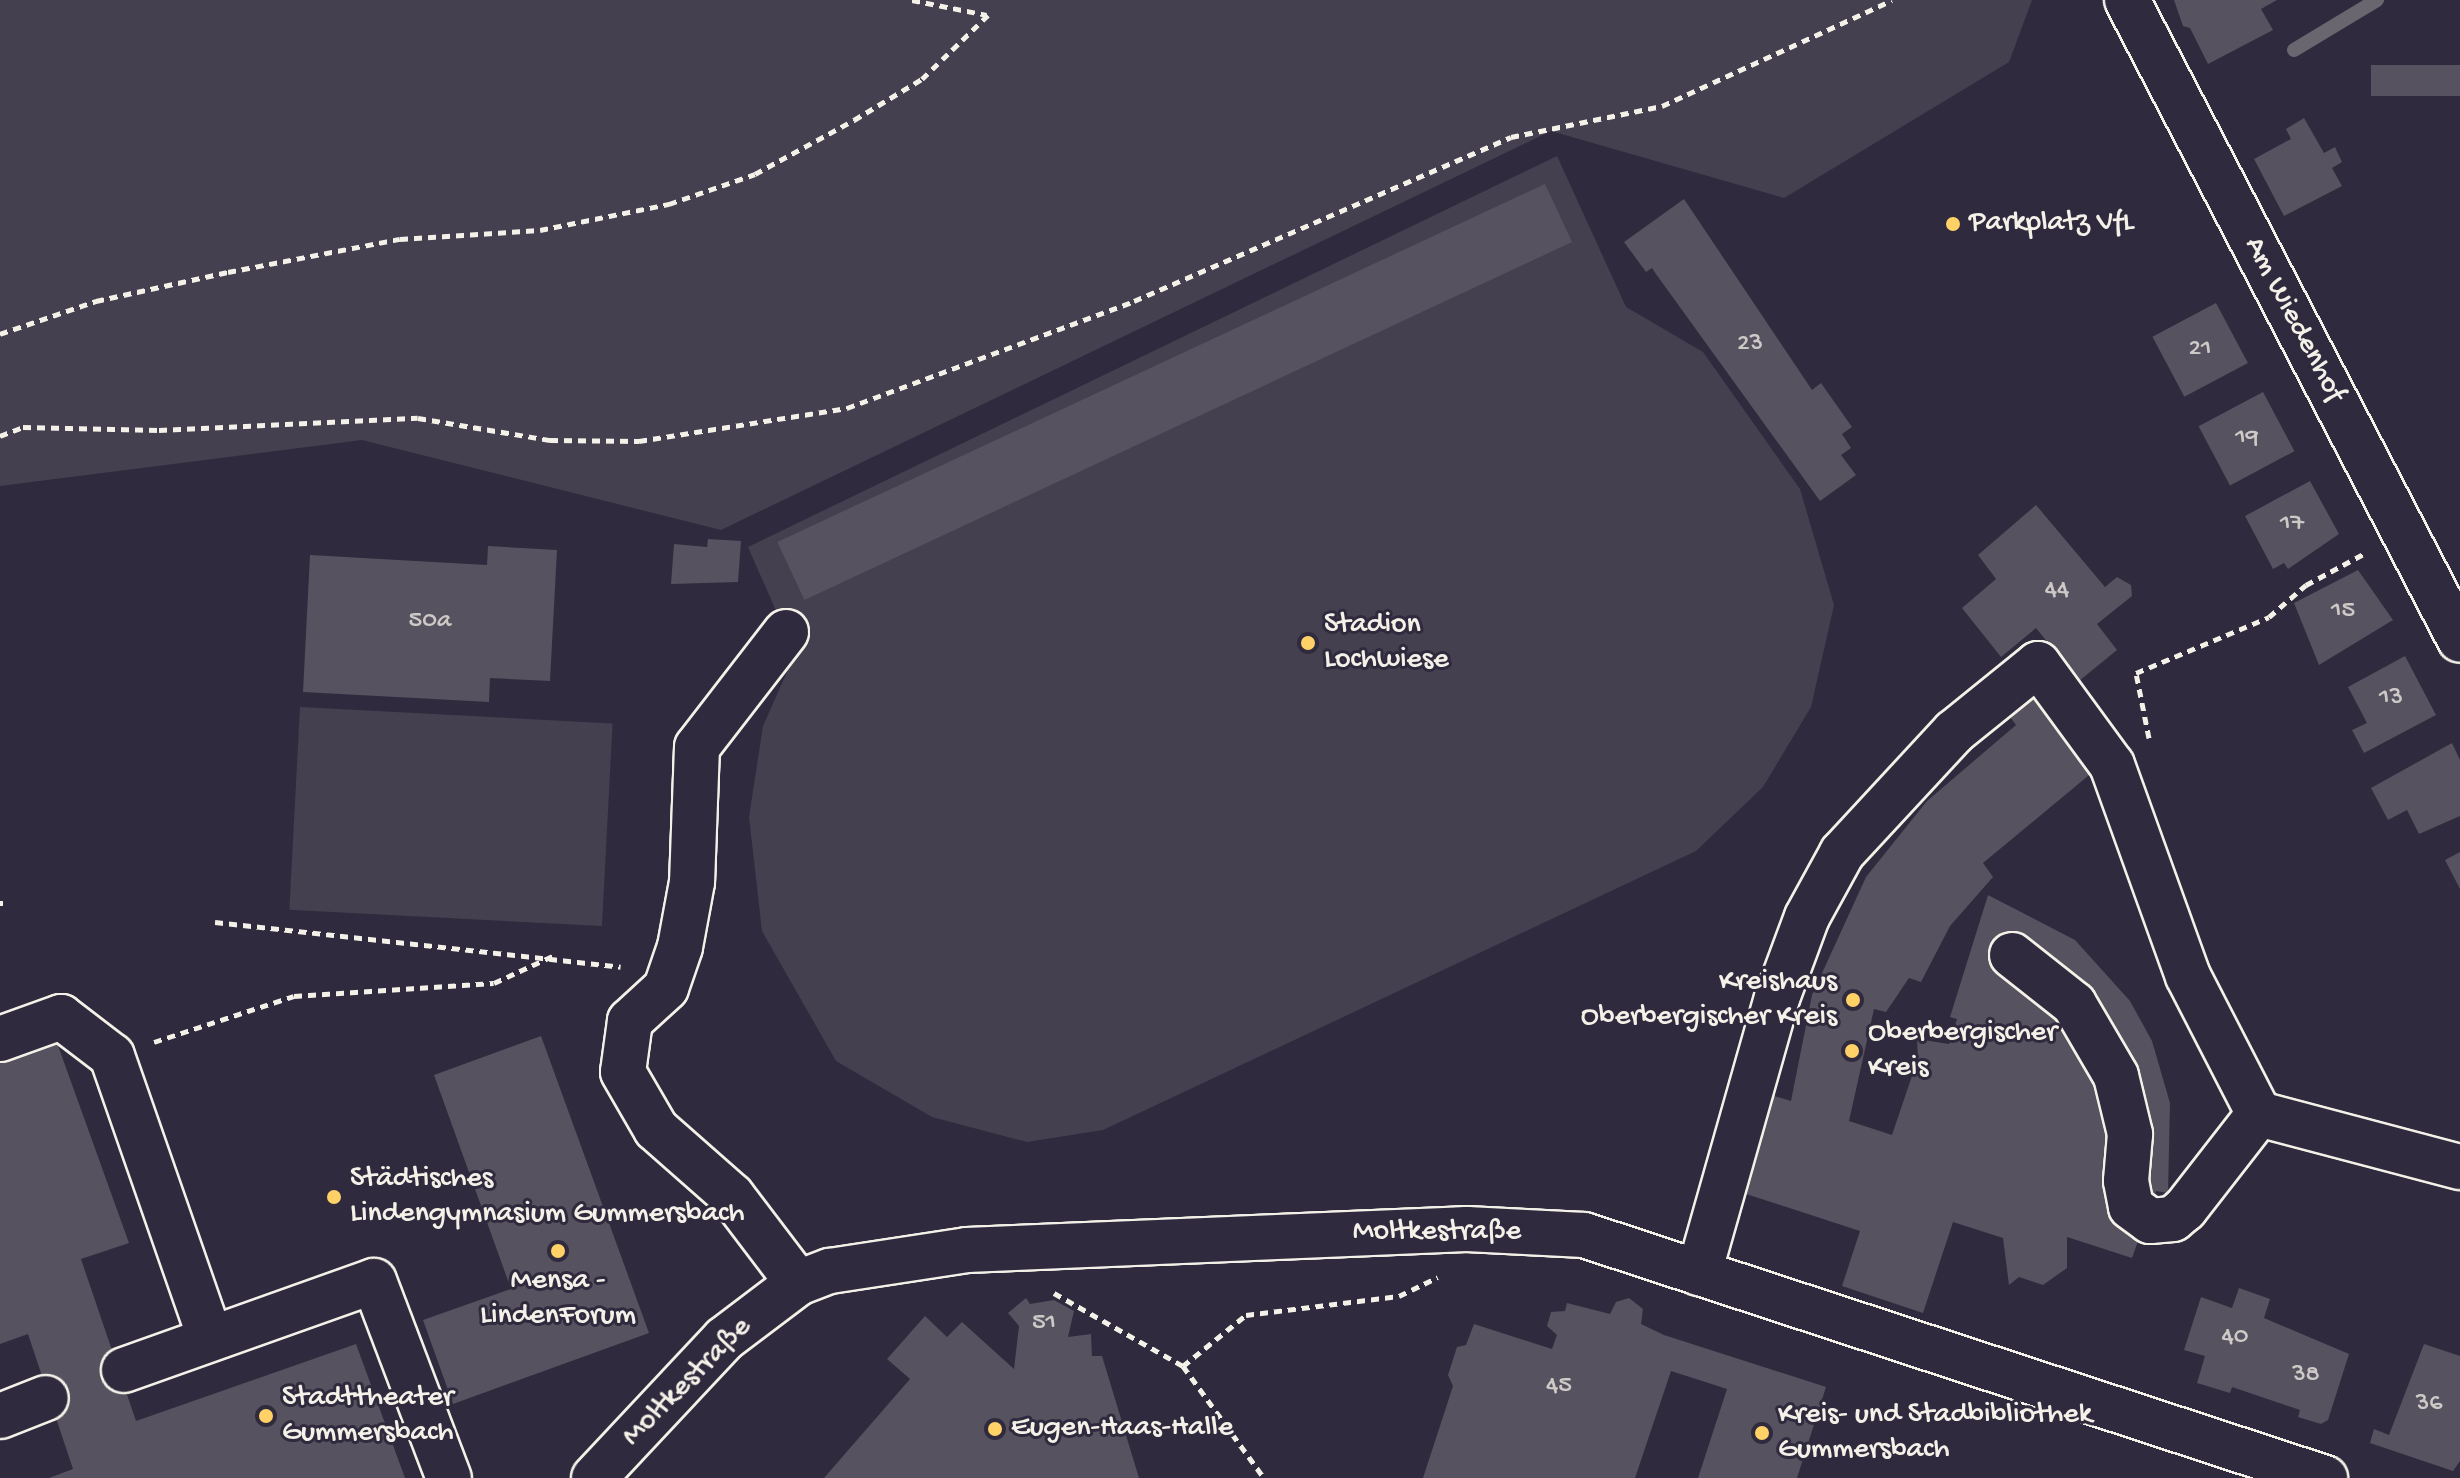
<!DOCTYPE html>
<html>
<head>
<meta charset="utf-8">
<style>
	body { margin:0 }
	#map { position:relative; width:2460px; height:1478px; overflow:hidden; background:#2f2a3d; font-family:"Gochi Hand",sans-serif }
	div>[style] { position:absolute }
	.green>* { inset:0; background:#454050; transform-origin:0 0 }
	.stream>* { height:14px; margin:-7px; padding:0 7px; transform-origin:7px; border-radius:7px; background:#6a6670 }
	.building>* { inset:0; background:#56525f; transform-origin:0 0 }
	.path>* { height:5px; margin-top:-2.5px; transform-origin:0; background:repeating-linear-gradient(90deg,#f4f1e8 0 8px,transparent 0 14px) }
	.roads { filter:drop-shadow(2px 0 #f4f1e8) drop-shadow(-2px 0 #f4f1e8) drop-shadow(0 2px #f4f1e8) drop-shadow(0 -2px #f4f1e8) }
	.minor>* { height:44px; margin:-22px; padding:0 22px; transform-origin:22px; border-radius:22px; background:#2f2a3d }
	.dots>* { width:22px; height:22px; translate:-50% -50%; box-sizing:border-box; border:4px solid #2f2a3d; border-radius:50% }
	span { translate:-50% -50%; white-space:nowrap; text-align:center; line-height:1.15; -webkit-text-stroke:6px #2f2a3d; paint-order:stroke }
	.number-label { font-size:26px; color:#ccc9c6 }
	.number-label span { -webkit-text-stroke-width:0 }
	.poi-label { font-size:30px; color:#f4f1e8 }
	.left { translate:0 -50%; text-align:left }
	.right { translate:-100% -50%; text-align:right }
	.street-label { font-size:30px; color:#f4f1e8 }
</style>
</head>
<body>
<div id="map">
	<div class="green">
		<div style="clip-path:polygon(0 0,2032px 0,2009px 62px,1784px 198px,1551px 131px,721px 530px,362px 440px,0 486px)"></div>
		<div style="clip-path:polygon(1557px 156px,1626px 307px,1703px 352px,1800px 489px,1834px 605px,1811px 707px,1763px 787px,1696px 851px,1103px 1130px,1027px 1142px,932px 1117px,836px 1061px,762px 931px,749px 817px,763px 726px,795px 654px,748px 547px)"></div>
		<div style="left:300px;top:707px;width:313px;height:203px;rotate:3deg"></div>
	</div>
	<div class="stream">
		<div style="left:2294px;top:50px;width:97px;rotate:-31.1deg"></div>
	</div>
	<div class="building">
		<div style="clip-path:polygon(2174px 0,2277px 0,2261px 9px,2273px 30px,2208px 64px,2190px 28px,2183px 26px)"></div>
		<div style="left:2460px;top:65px;width:31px;height:89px;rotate:90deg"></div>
		<div style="clip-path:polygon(2304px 118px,2324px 153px,2335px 147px,2342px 162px,2332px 168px,2342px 186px,2284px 216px,2254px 159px,2291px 139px,2286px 129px)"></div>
		<div style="left:1545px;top:184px;width:64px;height:847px;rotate:65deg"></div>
		<div style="clip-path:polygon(1684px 199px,1812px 390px,1821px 383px,1852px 427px,1842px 434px,1851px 448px,1841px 455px,1856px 475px,1820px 501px,1656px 274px,1652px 268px,1646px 272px,1624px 242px)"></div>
		<div style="left:2216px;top:303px;width:68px;height:72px;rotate:62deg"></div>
		<div style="left:2263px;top:392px;width:67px;height:73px;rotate:62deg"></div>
		<div style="clip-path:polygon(2310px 481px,2339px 534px,2288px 569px,2284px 563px,2273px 569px,2245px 516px)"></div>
		<div style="clip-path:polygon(2036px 505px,2105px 587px,2117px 577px,2131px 585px,2132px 596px,2097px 624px,2117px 650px,2079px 681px,2036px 628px,2001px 657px,1962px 608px,1996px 579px,1978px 555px)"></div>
		<div style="clip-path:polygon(708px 539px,741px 541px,738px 582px,671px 584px,674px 544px,707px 547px)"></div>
		<div style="clip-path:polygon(488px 546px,557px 550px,550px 681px,490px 678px,489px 702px,303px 692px,310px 555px,487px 565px)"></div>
		<div style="clip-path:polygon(2358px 570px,2393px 620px,2319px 665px,2294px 603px)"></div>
		<div style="clip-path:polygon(2405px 656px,2436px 715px,2364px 753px,2352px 730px,2367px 723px,2348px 687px)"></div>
		<div style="clip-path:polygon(2035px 686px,2100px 766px,1983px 863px,1993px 877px,1950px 926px,1921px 982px,1909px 978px,1886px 1012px,1874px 1009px,1849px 1121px,1892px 1135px,1918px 1058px,1917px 1039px,1949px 1044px,1957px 1019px,1950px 1017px,1988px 895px,2075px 940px,2130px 1001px,2152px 1041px,2170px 1103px,2168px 1193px,2156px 1191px,2132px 1258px,2067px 1237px,2067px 1268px,2043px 1285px,2019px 1277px,2009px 1285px,2003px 1238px,1953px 1222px,1923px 1313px,1842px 1286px,1860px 1231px,1737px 1191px,1768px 1094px,1791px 1101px,1812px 995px,1866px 877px,1927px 801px,2016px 725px,2005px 710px)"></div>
		<div style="clip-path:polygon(2452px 743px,2460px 760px,2460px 816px,2419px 834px,2407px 810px,2388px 820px,2371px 788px)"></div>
		<div style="clip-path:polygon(2460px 852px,2460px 889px,2445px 860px)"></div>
		<div style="clip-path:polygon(541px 1036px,649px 1333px,453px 1404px,423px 1320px,511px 1289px,434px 1075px)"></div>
		<div style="clip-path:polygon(56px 1040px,129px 1243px,81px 1259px,136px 1421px,356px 1344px,405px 1478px,49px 1478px,73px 1469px,28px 1334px,0 1344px,0 1058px)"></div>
		<div style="clip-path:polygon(2239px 1288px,2270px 1299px,2264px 1318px,2349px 1354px,2328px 1420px,2321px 1424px,2298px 1417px,2300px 1410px,2232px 1387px,2230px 1393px,2197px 1383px,2205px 1356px,2184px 1350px,2201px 1297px,2232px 1308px)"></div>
		<div style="clip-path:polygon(1026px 1298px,1030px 1304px,1054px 1300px,1074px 1311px,1068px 1337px,1091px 1334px,1092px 1356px,1102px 1356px,1139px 1478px,824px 1478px,910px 1379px,887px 1359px,925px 1316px,947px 1337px,962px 1322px,1014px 1369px,1019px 1326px,1008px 1313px)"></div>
		<div style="clip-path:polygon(1629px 1298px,1643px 1309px,1641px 1324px,1664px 1335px,1826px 1387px,1797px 1478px,1698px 1478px,1727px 1389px,1671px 1371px,1635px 1478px,1423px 1478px,1453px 1386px,1448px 1375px,1457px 1347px,1466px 1345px,1474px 1324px,1552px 1349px,1557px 1335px,1547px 1326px,1551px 1312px,1565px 1311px,1567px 1303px,1610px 1314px,1616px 1302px)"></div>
		<div style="clip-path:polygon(2424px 1344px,2460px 1356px,2460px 1461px,2453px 1471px,2370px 1443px,2374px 1429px,2389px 1435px)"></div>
	</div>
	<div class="path">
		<div style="left:912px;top:0;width:76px;rotate:11.3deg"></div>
		<div style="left:0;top:334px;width:102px;rotate:-19deg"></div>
		<div style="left:96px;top:301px;width:135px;rotate:-12.4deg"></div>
		<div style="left:228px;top:272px;width:175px;rotate:-10.9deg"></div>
		<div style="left:400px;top:239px;width:140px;rotate:-3.7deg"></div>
		<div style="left:540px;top:230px;width:132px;rotate:-11.4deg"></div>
		<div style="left:669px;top:204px;width:91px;rotate:-19.2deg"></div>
		<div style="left:755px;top:174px;width:113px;rotate:-28.6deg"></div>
		<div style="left:854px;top:120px;width:79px;rotate:-31.1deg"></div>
		<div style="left:922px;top:79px;width:92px;rotate:-44.1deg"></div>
		<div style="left:0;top:436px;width:25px;rotate:-21deg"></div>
		<div style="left:23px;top:427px;width:136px;rotate:1.3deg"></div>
		<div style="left:159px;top:430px;width:259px;rotate:-2.7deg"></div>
		<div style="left:418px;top:418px;width:134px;rotate:9.5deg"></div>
		<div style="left:550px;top:440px;width:89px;rotate:0.6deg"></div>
		<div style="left:639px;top:441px;width:211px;rotate:-9deg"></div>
		<div style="left:847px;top:408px;width:306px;rotate:-20.4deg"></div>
		<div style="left:1134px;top:301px;width:411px;rotate:-23.5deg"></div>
		<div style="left:1511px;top:137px;width:154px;rotate:-11.6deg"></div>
		<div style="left:1662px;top:106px;width:253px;rotate:-24.7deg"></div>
		<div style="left:2149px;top:738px;width:66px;rotate:-101.3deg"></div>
		<div style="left:2136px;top:673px;width:144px;rotate:-22.8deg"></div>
		<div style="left:2269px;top:617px;width:49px;rotate:-40.9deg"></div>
		<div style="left:2306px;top:585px;width:69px;rotate:-28.4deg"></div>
		<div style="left:0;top:903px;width:3px"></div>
		<div style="left:215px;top:922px;width:408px;rotate:6.3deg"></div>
		<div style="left:154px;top:1042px;width:147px;rotate:-18.2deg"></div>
		<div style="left:294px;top:996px;width:200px;rotate:-3.7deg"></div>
		<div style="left:494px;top:983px;width:67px;rotate:-24.7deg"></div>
		<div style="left:1054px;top:1293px;width:148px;rotate:29.5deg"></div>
		<div style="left:1183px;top:1366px;width:138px;rotate:54.1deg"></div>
		<div style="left:1183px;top:1366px;width:81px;rotate:-39deg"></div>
		<div style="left:1246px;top:1315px;width:154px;rotate:-7.1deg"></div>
		<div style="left:1399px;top:1296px;width:43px;rotate:-26deg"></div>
	</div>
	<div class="roads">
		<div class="minor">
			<div style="left:2127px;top:0;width:721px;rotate:62.51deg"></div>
			<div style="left:786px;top:632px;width:145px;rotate:127.7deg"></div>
			<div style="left:697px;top:747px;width:135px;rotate:92.1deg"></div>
			<div style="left:692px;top:882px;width:66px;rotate:100.5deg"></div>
			<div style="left:680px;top:947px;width:43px;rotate:108.9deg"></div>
			<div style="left:666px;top:988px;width:49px;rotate:137.5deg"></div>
			<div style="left:630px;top:1021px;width:51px;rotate:97.8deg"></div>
			<div style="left:623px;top:1072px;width:66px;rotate:59.9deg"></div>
			<div style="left:656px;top:1129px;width:101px;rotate:41.4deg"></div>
			<div style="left:732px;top:1196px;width:109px;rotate:52.8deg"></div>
			<div style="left:2012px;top:955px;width:79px;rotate:38.3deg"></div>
			<div style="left:2074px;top:1004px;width:83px;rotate:59.7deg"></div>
			<div style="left:2116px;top:1076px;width:60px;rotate:76.4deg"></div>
			<div style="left:2130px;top:1134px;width:47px;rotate:94.9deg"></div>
			<div style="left:2126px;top:1181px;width:26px;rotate:79deg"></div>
			<div style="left:2131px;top:1207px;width:24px;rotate:36deg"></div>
			<div style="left:2150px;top:1221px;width:23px;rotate:-5deg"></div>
			<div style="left:2173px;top:1219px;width:16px;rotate:-40deg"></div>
			<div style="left:2185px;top:1209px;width:120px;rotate:-52.1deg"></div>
			<div style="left:2259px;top:1114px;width:208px;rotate:14.8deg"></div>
			<div style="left:0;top:1039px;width:65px;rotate:-19.8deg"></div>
			<div style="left:61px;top:1017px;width:64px;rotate:37.4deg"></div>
			<div style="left:112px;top:1056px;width:299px;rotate:70.8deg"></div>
			<div style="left:1699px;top:1273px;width:286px;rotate:-74.2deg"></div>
			<div style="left:1777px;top:998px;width:86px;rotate:-69.7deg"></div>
			<div style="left:1807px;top:917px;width:73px;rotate:-61.3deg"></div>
			<div style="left:1842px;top:853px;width:165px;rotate:-47.2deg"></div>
			<div style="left:1954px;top:732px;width:108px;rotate:-39deg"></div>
			<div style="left:2038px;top:664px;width:125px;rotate:53.8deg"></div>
			<div style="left:2112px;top:765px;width:224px;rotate:70.2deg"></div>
			<div style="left:2188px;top:976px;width:155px;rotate:62.8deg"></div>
			<div style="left:124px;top:1370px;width:265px;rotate:-19.6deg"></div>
			<div style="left:374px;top:1281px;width:211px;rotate:69.2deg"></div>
			<div style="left:0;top:1416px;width:49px;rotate:-21.4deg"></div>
			<div style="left:594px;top:1478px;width:190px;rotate:-46.9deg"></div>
			<div style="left:724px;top:1339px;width:93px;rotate:-37.1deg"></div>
			<div style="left:798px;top:1283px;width:34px;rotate:-21deg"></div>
			<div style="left:830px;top:1271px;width:139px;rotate:-8.7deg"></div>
			<div style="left:967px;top:1250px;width:500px;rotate:-2.41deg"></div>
			<div style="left:1467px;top:1229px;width:117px;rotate:2.9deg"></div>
			<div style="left:1584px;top:1235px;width:780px;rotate:18.16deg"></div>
		</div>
	</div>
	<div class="dots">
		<div style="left:1953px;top:224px;background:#ffd166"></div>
		<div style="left:1308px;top:643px;background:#ffd166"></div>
		<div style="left:1853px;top:1000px;background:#ffd166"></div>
		<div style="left:1852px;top:1051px;background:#ffd166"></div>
		<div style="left:334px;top:1197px;background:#ffd166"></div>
		<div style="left:558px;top:1251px;background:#ffd166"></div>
		<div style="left:266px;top:1416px;background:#ffd166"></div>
		<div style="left:995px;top:1429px;background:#ffd166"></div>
		<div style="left:1762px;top:1433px;background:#ffd166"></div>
	</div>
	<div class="number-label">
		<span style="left:1750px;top:345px">23</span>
		<span style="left:2200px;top:350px">21</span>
		<span style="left:2247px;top:439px">19</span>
		<span style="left:2292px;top:525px">17</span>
		<span style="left:2057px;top:591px">44</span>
		<span style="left:2343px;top:612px">15</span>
		<span style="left:430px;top:622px">50a</span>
		<span style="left:2391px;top:699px">13</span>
		<span style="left:1044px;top:1324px">51</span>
		<span style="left:2235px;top:1338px">40</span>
		<span style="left:2306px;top:1376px">38</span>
		<span style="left:1559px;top:1387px">45</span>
		<span style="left:2429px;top:1405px">36</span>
	</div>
	<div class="poi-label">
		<span class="left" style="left:1969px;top:224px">Parkplatz VfL</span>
		<span class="left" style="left:1324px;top:643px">Stadion<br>Lochwiese</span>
		<span class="right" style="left:1837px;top:1000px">Kreishaus<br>Oberbergischer Kreis</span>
		<span class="left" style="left:1868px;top:1051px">Oberbergischer<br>Kreis</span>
		<span class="left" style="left:350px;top:1197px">Städtisches<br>Lindengymnasium Gummersbach</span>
		<span style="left:558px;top:1299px">Mensa -<br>LindenForum</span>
		<span class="left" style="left:282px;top:1416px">Stadttheater<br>Gummersbach</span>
		<span class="left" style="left:1778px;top:1433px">Kreis- und Stadbibliothek<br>Gummersbach</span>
		<span class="left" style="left:1011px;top:1429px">Eugen-Haas-Halle</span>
	</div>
	<div class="street-label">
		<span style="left:2293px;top:320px;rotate:62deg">Am Wiedenhof</span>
		<span style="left:1437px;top:1233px">Moltkestraße</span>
		<span style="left:688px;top:1383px;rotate:-45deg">Moltkestraße</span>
	</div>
</div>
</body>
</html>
